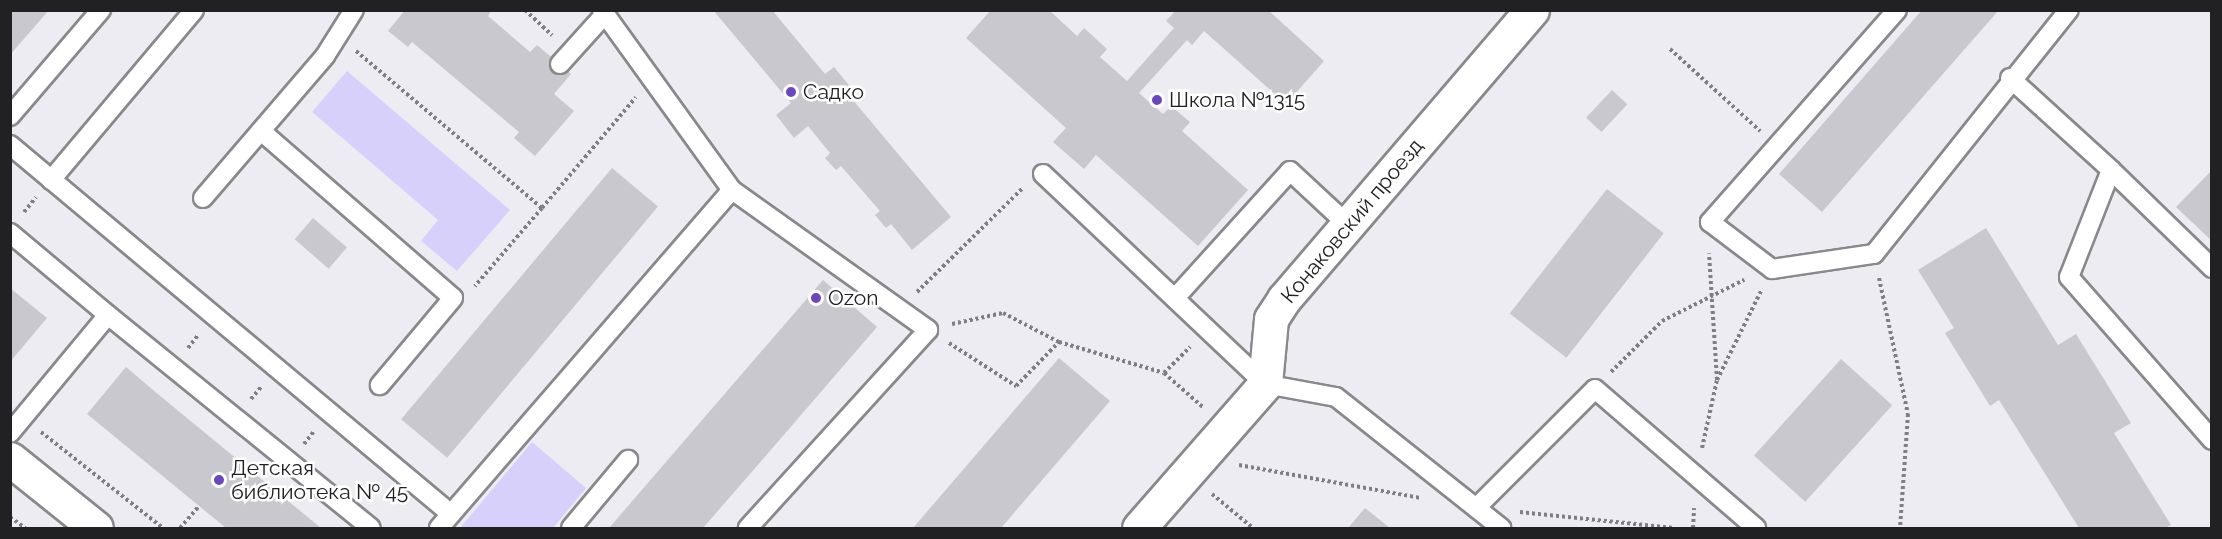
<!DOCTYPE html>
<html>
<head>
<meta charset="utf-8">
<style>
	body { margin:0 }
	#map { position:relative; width:2222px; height:539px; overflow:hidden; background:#edecf2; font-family:Raleway,sans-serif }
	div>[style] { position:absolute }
	.green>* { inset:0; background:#d7d0fb }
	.building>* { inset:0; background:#c9c8ce; transform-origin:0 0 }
	.path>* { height:4px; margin-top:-2px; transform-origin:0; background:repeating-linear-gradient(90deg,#7f7e82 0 3px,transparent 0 6px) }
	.roads { filter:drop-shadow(2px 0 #88888d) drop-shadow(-2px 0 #88888d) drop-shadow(0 2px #88888d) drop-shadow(0 -2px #88888d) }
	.service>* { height:18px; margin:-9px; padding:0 9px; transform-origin:9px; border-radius:9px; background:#fff }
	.minor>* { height:33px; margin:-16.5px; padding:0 16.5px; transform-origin:16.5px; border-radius:16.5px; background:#fff }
	.dots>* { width:16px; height:16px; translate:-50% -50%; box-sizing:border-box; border:3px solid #fff; border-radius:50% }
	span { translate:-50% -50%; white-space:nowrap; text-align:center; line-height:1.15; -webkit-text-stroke:5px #fff; paint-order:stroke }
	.poi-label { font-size:21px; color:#212123 }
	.left { translate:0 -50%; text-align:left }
	.street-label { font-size:21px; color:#212123 }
	.frame { position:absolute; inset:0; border:12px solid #212123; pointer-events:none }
</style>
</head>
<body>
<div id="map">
	<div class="green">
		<div style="clip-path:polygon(347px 71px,510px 210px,457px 271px,421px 241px,438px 220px,312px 112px)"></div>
		<div style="clip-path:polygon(532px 442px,586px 488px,553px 528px,460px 528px)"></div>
	</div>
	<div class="building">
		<div style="clip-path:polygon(10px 10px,49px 10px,10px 55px)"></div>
		<div style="clip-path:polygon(405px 10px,492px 10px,488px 16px,530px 52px,537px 45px,571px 74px,554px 94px,574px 111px,535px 156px,514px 138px,519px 132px,412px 42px,408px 47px,388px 31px)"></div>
		<div style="clip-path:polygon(713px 10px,772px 10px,825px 74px,834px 67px,852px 89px,847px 93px,951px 217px,912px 250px,891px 224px,886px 228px,875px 215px,880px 211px,841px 166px,836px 170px,825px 158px,830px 153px,808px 126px,794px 138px,776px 115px,791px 103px)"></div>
		<div style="clip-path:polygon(991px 10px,1049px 10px,1077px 36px,1084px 28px,1107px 49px,1100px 57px,1127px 81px,1174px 28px,1166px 21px,1176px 10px,1268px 10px,1324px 61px,1286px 104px,1204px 31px,1192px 45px,1187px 40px,1139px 93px,1163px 114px,1171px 106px,1190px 122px,1182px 131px,1248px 190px,1198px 246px,1096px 155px,1084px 169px,1053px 142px,1066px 128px,966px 38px)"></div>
		<div style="clip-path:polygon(1922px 10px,1999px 10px,1822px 212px,1779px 174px)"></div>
		<div style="left:1612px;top:90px;width:21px;height:38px;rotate:43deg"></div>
		<div style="left:612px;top:168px;width:60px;height:328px;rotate:40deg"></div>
		<div style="clip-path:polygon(2212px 170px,2212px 241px,2176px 207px)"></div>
		<div style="left:1607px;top:189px;width:72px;height:158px;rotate:38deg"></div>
		<div style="left:313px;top:218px;width:45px;height:28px;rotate:41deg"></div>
		<div style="clip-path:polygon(1986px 228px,2058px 345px,2076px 334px,2131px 423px,2114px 433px,2171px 525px,2165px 528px,2079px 528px,1999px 400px,1990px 406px,1945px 333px,1954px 328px,1918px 270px)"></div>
		<div style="clip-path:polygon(823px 280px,877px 327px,763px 459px,703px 528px,609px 528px)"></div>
		<div style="clip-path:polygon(10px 288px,47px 318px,10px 362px)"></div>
		<div style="clip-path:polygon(1059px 358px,1110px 401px,1001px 528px,913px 528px)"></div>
		<div style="left:1841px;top:359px;width:69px;height:130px;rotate:42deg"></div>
		<div style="clip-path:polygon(126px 367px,159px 395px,321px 528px,226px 528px,87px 414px)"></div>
		<div style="clip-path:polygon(1365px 508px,1390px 528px,1348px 528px)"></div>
	</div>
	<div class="path">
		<div style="left:525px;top:10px;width:37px;rotate:43deg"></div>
		<div style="left:1670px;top:49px;width:122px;rotate:42.3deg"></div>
		<div style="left:356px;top:51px;width:243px;rotate:40.2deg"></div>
		<div style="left:542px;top:208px;width:103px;rotate:130.7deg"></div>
		<div style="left:542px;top:208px;width:145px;rotate:-49.7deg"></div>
		<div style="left:24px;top:212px;width:19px;rotate:-51deg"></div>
		<div style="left:1879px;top:278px;width:139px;rotate:78deg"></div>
		<div style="left:1908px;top:414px;width:114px;rotate:94deg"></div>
		<div style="left:917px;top:292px;width:148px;rotate:-44.5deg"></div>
		<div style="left:952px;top:324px;width:52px;rotate:-12.2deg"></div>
		<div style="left:1003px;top:313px;width:63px;rotate:27.4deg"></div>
		<div style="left:949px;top:343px;width:80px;rotate:32.7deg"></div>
		<div style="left:1016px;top:386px;width:62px;rotate:-45.7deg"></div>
		<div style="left:1059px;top:342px;width:109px;rotate:16.4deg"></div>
		<div style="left:1164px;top:373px;width:37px;rotate:-45deg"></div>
		<div style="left:188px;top:348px;width:16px;rotate:-52deg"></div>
		<div style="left:1611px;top:372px;width:72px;rotate:-45deg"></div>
		<div style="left:1662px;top:321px;width:92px;rotate:-26.6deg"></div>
		<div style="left:1164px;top:373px;width:53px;rotate:41.2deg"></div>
		<div style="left:1717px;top:380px;width:102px;rotate:-63.7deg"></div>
		<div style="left:251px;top:399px;width:17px;rotate:-50deg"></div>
		<div style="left:41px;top:432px;width:155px;rotate:38.2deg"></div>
		<div style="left:304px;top:444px;width:16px;rotate:-52deg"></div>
		<div style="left:1702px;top:448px;width:70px;rotate:-77.6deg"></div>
		<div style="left:1717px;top:380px;width:127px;rotate:-93.6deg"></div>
		<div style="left:1239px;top:465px;width:184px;rotate:10.3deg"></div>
		<div style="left:1212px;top:494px;width:53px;rotate:39.7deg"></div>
		<div style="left:1520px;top:512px;width:155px;rotate:5.9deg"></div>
		<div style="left:10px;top:517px;width:19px;rotate:36deg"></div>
		<div style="left:180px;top:528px;width:29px;rotate:-49deg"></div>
		<div style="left:1693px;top:528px;width:20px;rotate:-87deg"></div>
	</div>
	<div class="roads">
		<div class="service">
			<div style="left:602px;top:10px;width:222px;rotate:54.2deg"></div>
			<div style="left:732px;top:190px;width:241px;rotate:35.5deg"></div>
			<div style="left:928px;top:330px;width:268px;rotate:132.3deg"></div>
			<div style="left:1897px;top:10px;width:283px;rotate:131.4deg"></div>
			<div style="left:1710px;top:222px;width:78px;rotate:37.2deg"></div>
			<div style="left:1772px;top:269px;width:103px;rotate:-8.4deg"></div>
			<div style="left:1874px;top:254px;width:312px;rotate:-51.4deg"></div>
			<div style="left:560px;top:64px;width:67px;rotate:-48deg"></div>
			<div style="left:2010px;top:78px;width:137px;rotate:42.3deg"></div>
			<div style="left:2111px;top:170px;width:115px;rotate:111.4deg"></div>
			<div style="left:2069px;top:277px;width:217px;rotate:48.7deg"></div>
			<div style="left:10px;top:116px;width:140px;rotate:-49.4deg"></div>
			<div style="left:261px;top:131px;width:254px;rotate:41deg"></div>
			<div style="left:453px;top:298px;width:114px;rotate:130deg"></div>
			<div style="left:10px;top:145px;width:575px;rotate:39.92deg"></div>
			<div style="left:2111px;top:170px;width:141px;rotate:44.1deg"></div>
			<div style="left:1043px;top:174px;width:306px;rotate:43.4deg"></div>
			<div style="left:1265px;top:384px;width:72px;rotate:10.4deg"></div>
			<div style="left:1336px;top:397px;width:211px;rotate:38.4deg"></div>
			<div style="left:51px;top:180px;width:222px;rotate:-49.9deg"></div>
			<div style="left:203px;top:198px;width:187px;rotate:-49.3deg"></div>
			<div style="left:325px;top:56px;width:54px;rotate:-57.8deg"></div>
			<div style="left:10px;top:233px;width:128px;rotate:39.9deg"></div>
			<div style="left:1175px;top:298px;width:171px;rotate:-47.8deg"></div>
			<div style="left:1290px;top:171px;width:78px;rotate:42.9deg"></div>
			<div style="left:10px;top:433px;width:153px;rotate:-50.3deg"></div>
			<div style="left:108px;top:315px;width:338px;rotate:39deg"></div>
			<div style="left:1476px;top:508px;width:168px;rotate:-45deg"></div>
			<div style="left:1595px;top:389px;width:213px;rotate:40.8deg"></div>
			<div style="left:439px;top:528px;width:447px;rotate:-49.1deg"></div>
			<div style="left:571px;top:528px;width:89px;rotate:-50deg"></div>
		</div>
		<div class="minor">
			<div style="left:10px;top:459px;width:110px;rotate:38.7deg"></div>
			<div style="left:1139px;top:528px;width:191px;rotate:-48.8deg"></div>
			<div style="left:1265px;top:384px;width:65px;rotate:-84.7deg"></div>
			<div style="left:1271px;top:319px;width:24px;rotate:-57deg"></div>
			<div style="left:1284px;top:299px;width:381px;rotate:-49.4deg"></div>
		</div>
	</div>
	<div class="dots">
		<div style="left:791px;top:92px;background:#6a47bf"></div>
		<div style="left:1157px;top:100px;background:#6a47bf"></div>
		<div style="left:816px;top:298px;background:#6a47bf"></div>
		<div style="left:219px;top:480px;background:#6a47bf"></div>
	</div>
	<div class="poi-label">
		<span class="left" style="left:803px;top:92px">Садко</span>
		<span class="left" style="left:1169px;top:100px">Школа №1315</span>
		<span class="left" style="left:828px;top:298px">Ozon</span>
		<span class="left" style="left:231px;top:480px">Детская<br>библиотека № 45</span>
	</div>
	<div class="street-label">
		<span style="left:1352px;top:221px;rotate:-50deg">Конаковский проезд</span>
	</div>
	<div class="frame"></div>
</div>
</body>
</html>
